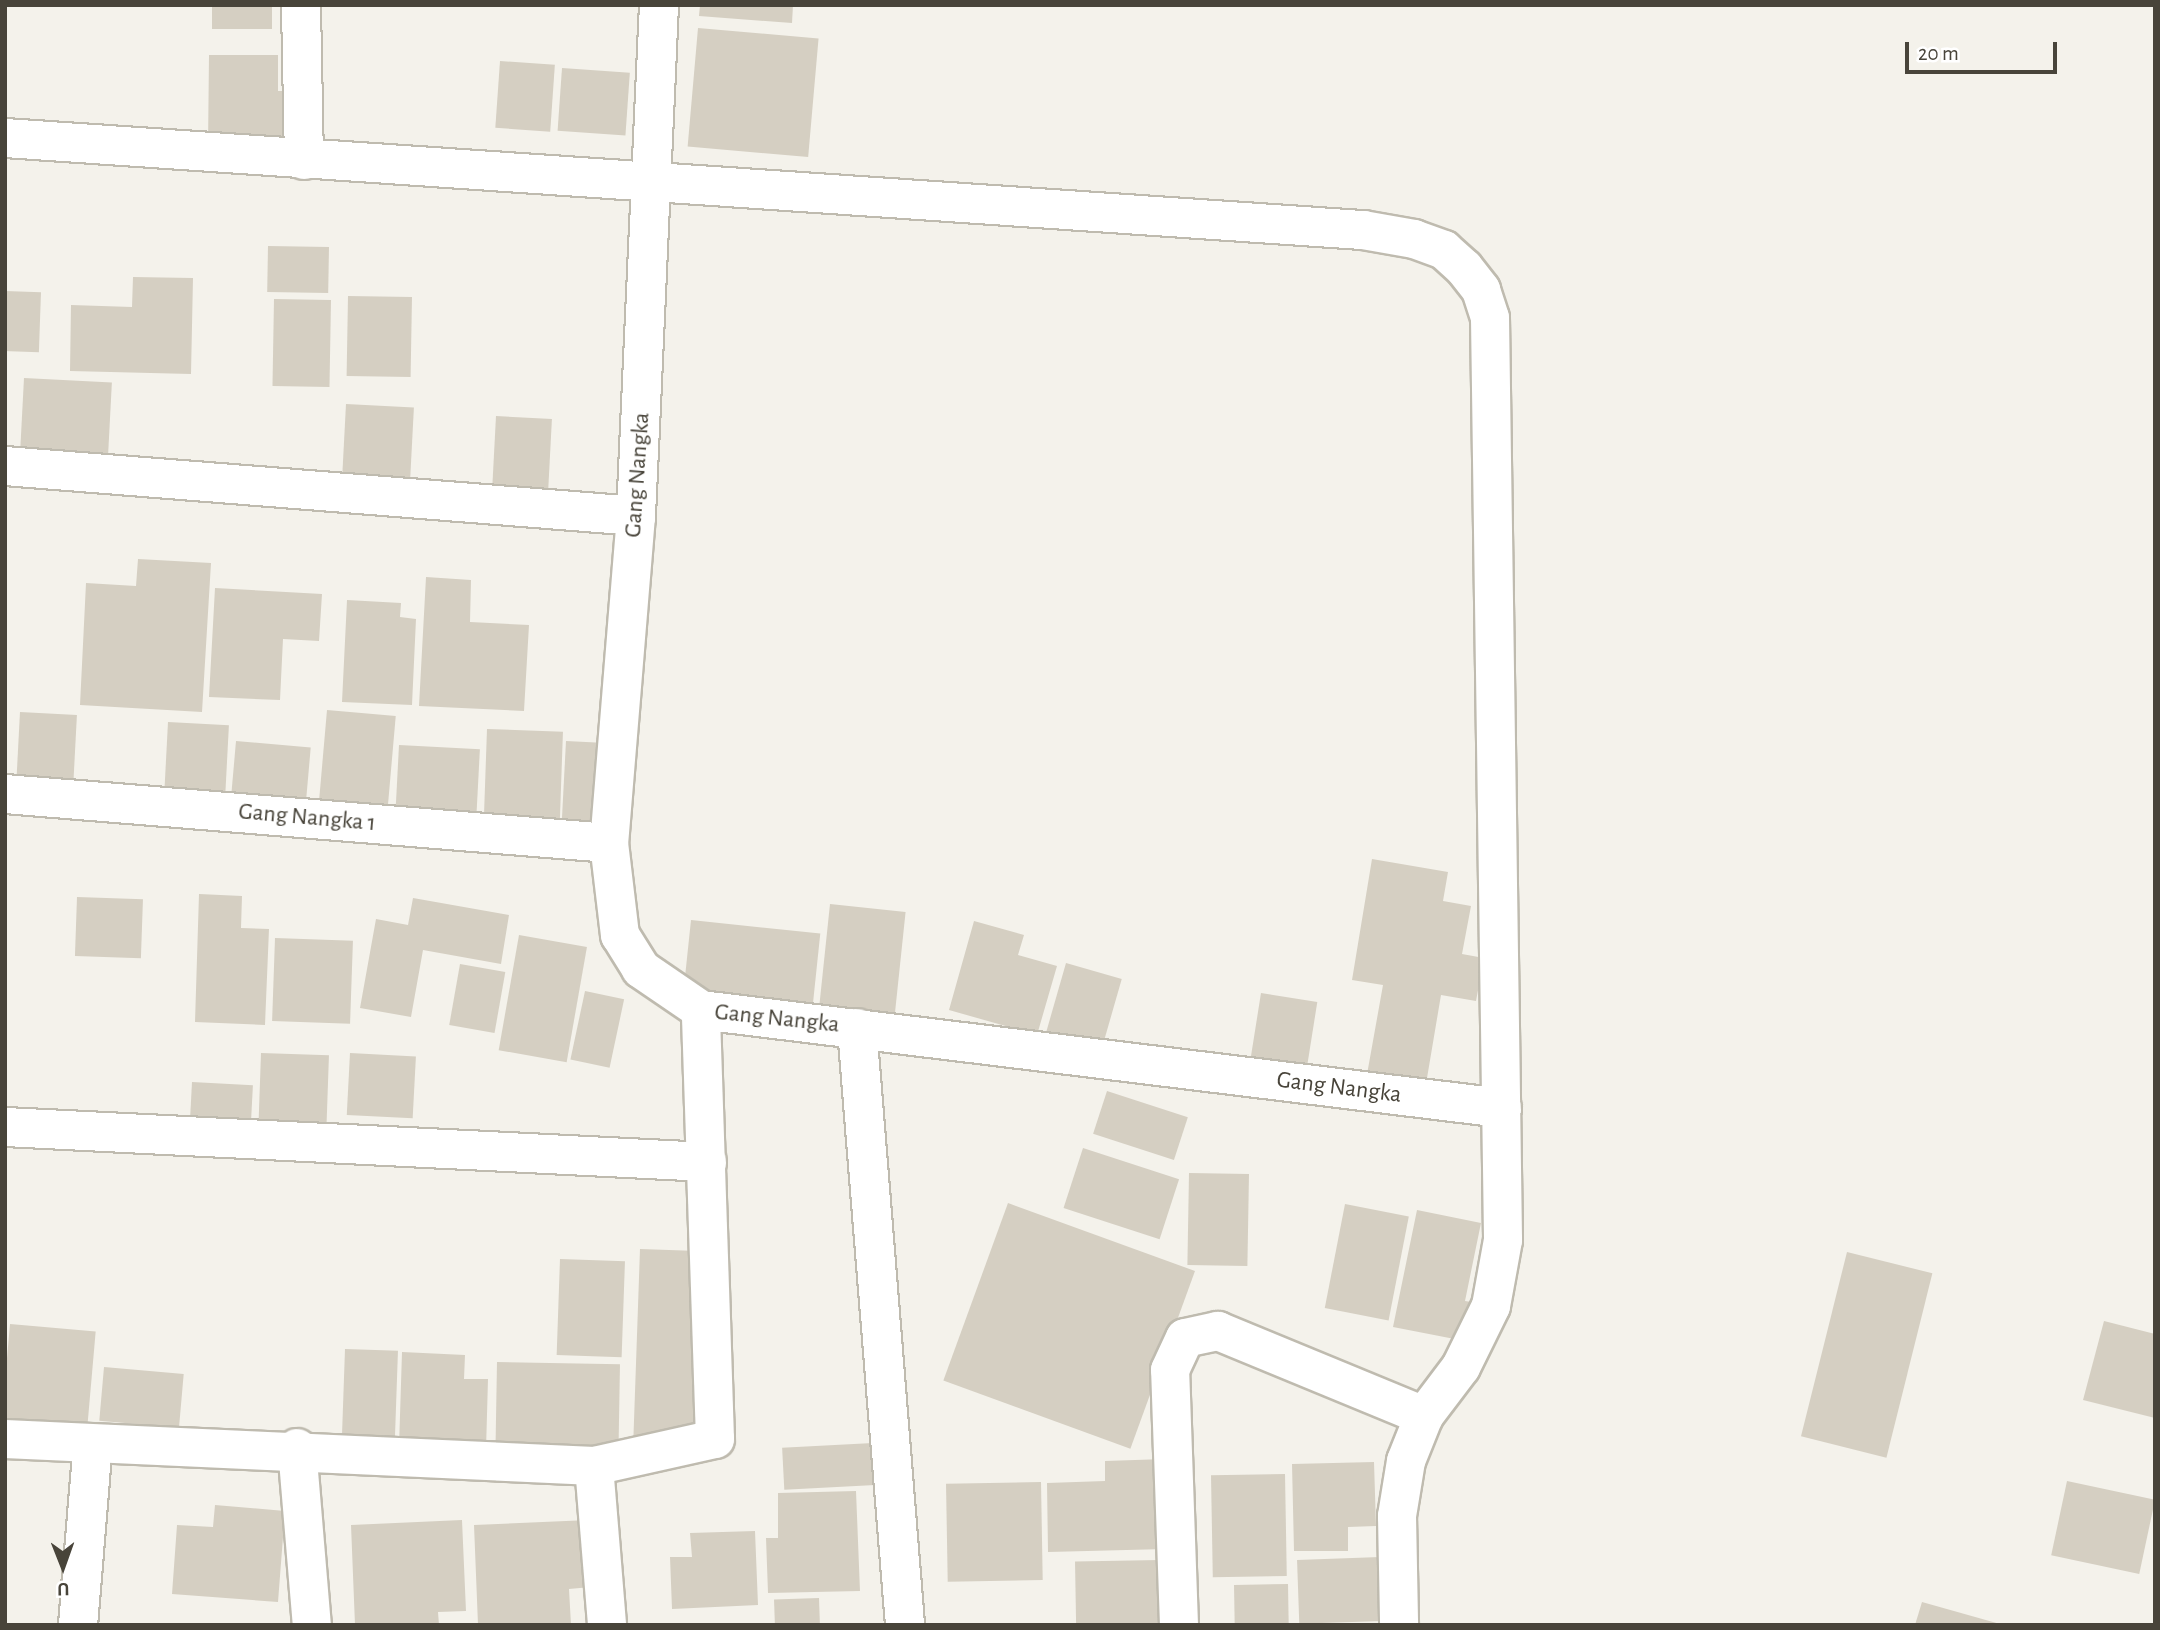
<!DOCTYPE html>
<html>
<head>
<meta charset="utf-8">
<style>
	body { margin:0 }
	#map { position:relative; width:2160px; height:1630px; overflow:hidden; background:#f4f2eb; font-family:"Alegreya Sans",sans-serif }
	div>[style] { position:absolute }
	.building>* { inset:0; background:#d5cfc2; transform-origin:0 0 }
	.roads { filter:drop-shadow(2px 0 #bfbbaf) drop-shadow(-2px 0 #bfbbaf) drop-shadow(0 2px #bfbbaf) drop-shadow(0 -2px #bfbbaf) }
	.minor>* { height:38px; margin:-19px; padding:0 19px; transform-origin:19px; border-radius:19px; background:#fff }
	span { translate:-50% -50%; white-space:nowrap; text-align:center; line-height:1.15; -webkit-text-stroke:5px #fff; paint-order:stroke }
	.street-label { font-size:24px; color:#48443a }
	.frame { position:absolute; inset:0; border:7px solid #48443a; pointer-events:none }
	.north { position:absolute; left:28px; top:1532px; width:70px; height:70px; -webkit-text-stroke:5px #fff; paint-order:stroke; rotate:179deg; font-size:19px; font-weight:700; line-height:28px; text-align:center; color:#48443a }
	.north::after { content:''; display:block; margin:auto; width:24px; height:32px; background:#48443a; clip-path:polygon(50% 0,100% 100%,50% 72%,0 100%) }
	.scale { position:absolute; left:1905px; top:42px; width:152px; height:32px; box-sizing:border-box; border:4px solid #48443a; border-top:0; padding-left:9px; font-size:21px; line-height:24px; white-space:nowrap; color:#48443a; -webkit-text-stroke:5px #fff; paint-order:stroke }
</style>
</head>
<body>
<div id="map">
	<div class="building">
		<div style="left:212px;top:5px;width:60px;height:24px"></div>
		<div style="clip-path:polygon(700px 5px,793px 5px,792px 23px,699px 16px)"></div>
		<div style="left:698px;top:28px;width:121px;height:119px;rotate:5deg"></div>
		<div style="clip-path:polygon(209px 55px,278px 55px,278px 91px,293px 91px,292px 146px,208px 146px)"></div>
		<div style="left:500px;top:61px;width:55px;height:67px;rotate:4deg"></div>
		<div style="left:562px;top:68px;width:68px;height:63px;rotate:4deg"></div>
		<div style="left:268px;top:246px;width:61px;height:46px;rotate:1deg"></div>
		<div style="clip-path:polygon(133px 277px,193px 278px,191px 374px,70px 371px,71px 305px,132px 307px)"></div>
		<div style="left:5px;top:291px;width:36px;height:60px;rotate:2deg"></div>
		<div style="left:348px;top:296px;width:64px;height:80px;rotate:1deg"></div>
		<div style="left:274px;top:299px;width:57px;height:87px;rotate:1deg"></div>
		<div style="left:24px;top:378px;width:88px;height:87px;rotate:3deg"></div>
		<div style="left:346px;top:404px;width:68px;height:87px;rotate:3deg"></div>
		<div style="left:496px;top:416px;width:56px;height:84px;rotate:3deg"></div>
		<div style="clip-path:polygon(138px 559px,211px 563px,202px 712px,80px 705px,86px 583px,136px 586px)"></div>
		<div style="clip-path:polygon(426px 577px,471px 580px,470px 622px,529px 625px,524px 711px,419px 706px)"></div>
		<div style="clip-path:polygon(215px 588px,322px 594px,319px 641px,283px 639px,280px 700px,209px 697px)"></div>
		<div style="clip-path:polygon(347px 600px,401px 603px,400px 617px,416px 619px,412px 705px,342px 702px)"></div>
		<div style="left:327px;top:710px;width:69px;height:99px;rotate:5deg"></div>
		<div style="left:20px;top:712px;width:57px;height:76px;rotate:3deg"></div>
		<div style="left:168px;top:722px;width:61px;height:72px;rotate:3deg"></div>
		<div style="left:487px;top:729px;width:76px;height:92px;rotate:2deg"></div>
		<div style="left:236px;top:741px;width:75px;height:64px;rotate:5deg"></div>
		<div style="left:566px;top:741px;width:45px;height:84px;rotate:3deg"></div>
		<div style="left:399px;top:745px;width:81px;height:73px;rotate:3deg"></div>
		<div style="clip-path:polygon(1372px 859px,1448px 872px,1443px 901px,1471px 906px,1462px 954px,1484px 958px,1476px 1001px,1441px 995px,1425px 1090px,1366px 1080px,1383px 985px,1352px 980px)"></div>
		<div style="clip-path:polygon(199px 894px,242px 896px,241px 928px,269px 929px,265px 1025px,195px 1022px)"></div>
		<div style="left:77px;top:897px;width:66px;height:59px;rotate:2deg"></div>
		<div style="clip-path:polygon(413px 898px,509px 915px,501px 964px,423px 950px,411px 1017px,360px 1008px,376px 919px,408px 925px)"></div>
		<div style="left:830px;top:904px;width:76px;height:109px;rotate:6deg"></div>
		<div style="left:691px;top:920px;width:130px;height:78px;rotate:6deg"></div>
		<div style="clip-path:polygon(974px 921px,1024px 935px,1018px 955px,1057px 966px,1037px 1035px,949px 1010px)"></div>
		<div style="left:519px;top:935px;width:69px;height:117px;rotate:10deg"></div>
		<div style="left:275px;top:938px;width:78px;height:83px;rotate:2deg"></div>
		<div style="left:1066px;top:963px;width:58px;height:74px;rotate:16deg"></div>
		<div style="left:460px;top:964px;width:46px;height:62px;rotate:10deg"></div>
		<div style="left:585px;top:991px;width:40px;height:70px;rotate:12deg"></div>
		<div style="left:1261px;top:993px;width:57px;height:73px;rotate:9deg"></div>
		<div style="left:261px;top:1053px;width:68px;height:79px;rotate:2deg"></div>
		<div style="left:350px;top:1053px;width:66px;height:62px;rotate:3deg"></div>
		<div style="left:192px;top:1082px;width:61px;height:50px;rotate:3deg"></div>
		<div style="left:1107px;top:1091px;width:85px;height:45px;rotate:18deg"></div>
		<div style="left:1083px;top:1148px;width:101px;height:63px;rotate:18deg"></div>
		<div style="left:1189px;top:1173px;width:60px;height:92px;rotate:1deg"></div>
		<div style="left:1008px;top:1203px;width:199px;height:189px;rotate:20deg"></div>
		<div style="left:1345px;top:1204px;width:65px;height:106px;rotate:11deg"></div>
		<div style="clip-path:polygon(1417px 1210px,1481px 1223px,1465px 1301px,1478px 1303px,1470px 1342px,1393px 1327px)"></div>
		<div style="left:640px;top:1249px;width:65px;height:190px;rotate:2deg"></div>
		<div style="left:1847px;top:1252px;width:88px;height:190px;rotate:14deg"></div>
		<div style="left:560px;top:1259px;width:65px;height:96px;rotate:2deg"></div>
		<div style="clip-path:polygon(2104px 1321px,2155px 1334px,2155px 1418px,2083px 1400px)"></div>
		<div style="left:10px;top:1324px;width:86px;height:101px;rotate:5deg"></div>
		<div style="left:345px;top:1349px;width:53px;height:98px;rotate:2deg"></div>
		<div style="clip-path:polygon(402px 1352px,465px 1355px,464px 1379px,488px 1379px,486px 1450px,399px 1447px)"></div>
		<div style="left:497px;top:1362px;width:123px;height:89px;rotate:1deg"></div>
		<div style="left:104px;top:1367px;width:80px;height:54px;rotate:5deg"></div>
		<div style="left:873px;top:1443px;width:42px;height:91px;rotate:87deg"></div>
		<div style="clip-path:polygon(1165px 1459px,1166px 1549px,1048px 1552px,1047px 1483px,1105px 1481px,1105px 1461px)"></div>
		<div style="clip-path:polygon(1374px 1462px,1376px 1526px,1348px 1527px,1348px 1551px,1294px 1551px,1292px 1464px)"></div>
		<div style="left:1285px;top:1474px;width:102px;height:74px;rotate:89deg"></div>
		<div style="left:2067px;top:1481px;width:90px;height:76px;rotate:12deg"></div>
		<div style="left:1041px;top:1482px;width:98px;height:95px;rotate:89deg"></div>
		<div style="clip-path:polygon(856px 1491px,860px 1591px,768px 1593px,766px 1538px,778px 1538px,778px 1493px)"></div>
		<div style="clip-path:polygon(215px 1505px,285px 1511px,278px 1602px,172px 1594px,177px 1525px,213px 1527px)"></div>
		<div style="clip-path:polygon(462px 1520px,466px 1611px,438px 1612px,439px 1625px,355px 1625px,351px 1525px)"></div>
		<div style="clip-path:polygon(589px 1520px,591px 1587px,569px 1589px,571px 1625px,478px 1625px,474px 1525px)"></div>
		<div style="clip-path:polygon(755px 1531px,758px 1605px,672px 1609px,670px 1557px,692px 1557px,690px 1533px)"></div>
		<div style="left:1380px;top:1557px;width:64px;height:83px;rotate:88deg"></div>
		<div style="left:1160px;top:1560px;width:65px;height:85px;rotate:89deg"></div>
		<div style="left:1288px;top:1584px;width:41px;height:54px;rotate:89deg"></div>
		<div style="left:819px;top:1598px;width:27px;height:45px;rotate:88deg"></div>
		<div style="clip-path:polygon(1922px 1602px,2000px 1624px,2000px 1625px,1915px 1625px)"></div>
	</div>
	<div class="roads">
		<div class="minor">
			<div style="left:301px;top:5px;width:155px;rotate:88.9deg"></div>
			<div style="left:659px;top:5px;width:512px;rotate:92.58deg"></div>
			<div style="left:636px;top:516px;width:328px;rotate:94.7deg"></div>
			<div style="left:609px;top:843px;width:93px;rotate:83.2deg"></div>
			<div style="left:620px;top:935px;width:40px;rotate:58deg"></div>
			<div style="left:641px;top:969px;width:73px;rotate:34.3deg"></div>
			<div style="left:701px;top:1010px;width:807px;rotate:6.98deg"></div>
			<div style="left:5px;top:138px;width:1361px;rotate:3.88deg"></div>
			<div style="left:1363px;top:230px;width:52px;rotate:10deg"></div>
			<div style="left:1414px;top:239px;width:32px;rotate:20deg"></div>
			<div style="left:1444px;top:250px;width:27px;rotate:42deg"></div>
			<div style="left:1464px;top:268px;width:28px;rotate:52deg"></div>
			<div style="left:1481px;top:290px;width:29px;rotate:72deg"></div>
			<div style="left:1490px;top:318px;width:922px;rotate:89.19deg"></div>
			<div style="left:1503px;top:1240px;width:67px;rotate:100.3deg"></div>
			<div style="left:1491px;top:1306px;width:68px;rotate:116.2deg"></div>
			<div style="left:1461px;top:1367px;width:61px;rotate:127.1deg"></div>
			<div style="left:1424px;top:1416px;width:48px;rotate:111.8deg"></div>
			<div style="left:1406px;top:1461px;width:56px;rotate:99.3deg"></div>
			<div style="left:1397px;top:1516px;width:109px;rotate:88.9deg"></div>
			<div style="left:5px;top:466px;width:633px;rotate:4.53deg"></div>
			<div style="left:5px;top:794px;width:606px;rotate:4.64deg"></div>
			<div style="left:857px;top:1028px;width:599px;rotate:85.4deg"></div>
			<div style="left:5px;top:1127px;width:703px;rotate:2.85deg"></div>
			<div style="left:5px;top:1439px;width:590px;rotate:2.62deg"></div>
			<div style="left:594px;top:1466px;width:124px;rotate:-12.6deg"></div>
			<div style="left:715px;top:1439px;width:429px;rotate:-91.9deg"></div>
			<div style="left:297px;top:1448px;width:178px;rotate:85.2deg"></div>
			<div style="left:594px;top:1466px;width:160px;rotate:85.3deg"></div>
			<div style="left:78px;top:1625px;width:182px;rotate:-85.3deg"></div>
			<div style="left:1179px;top:1625px;width:255px;rotate:-92deg"></div>
			<div style="left:1170px;top:1370px;width:35px;rotate:-65deg"></div>
			<div style="left:1185px;top:1338px;width:34px;rotate:-12deg"></div>
			<div style="left:1218px;top:1331px;width:223px;rotate:22.4deg"></div>
		</div>
	</div>
	<div class="street-label">
		<span style="left:638px;top:475px;rotate:-86deg">Gang Nangka</span>
		<span style="left:307px;top:818px;rotate:5deg">Gang Nangka 1</span>
		<span style="left:777px;top:1019px;rotate:6deg">Gang Nangka</span>
		<span style="left:1339px;top:1088px;rotate:7deg">Gang Nangka</span>
	</div>
	<div class="frame"></div>
	<div class="north">U</div>
	<div class="scale">20 m</div>
</div>
</body>
</html>
